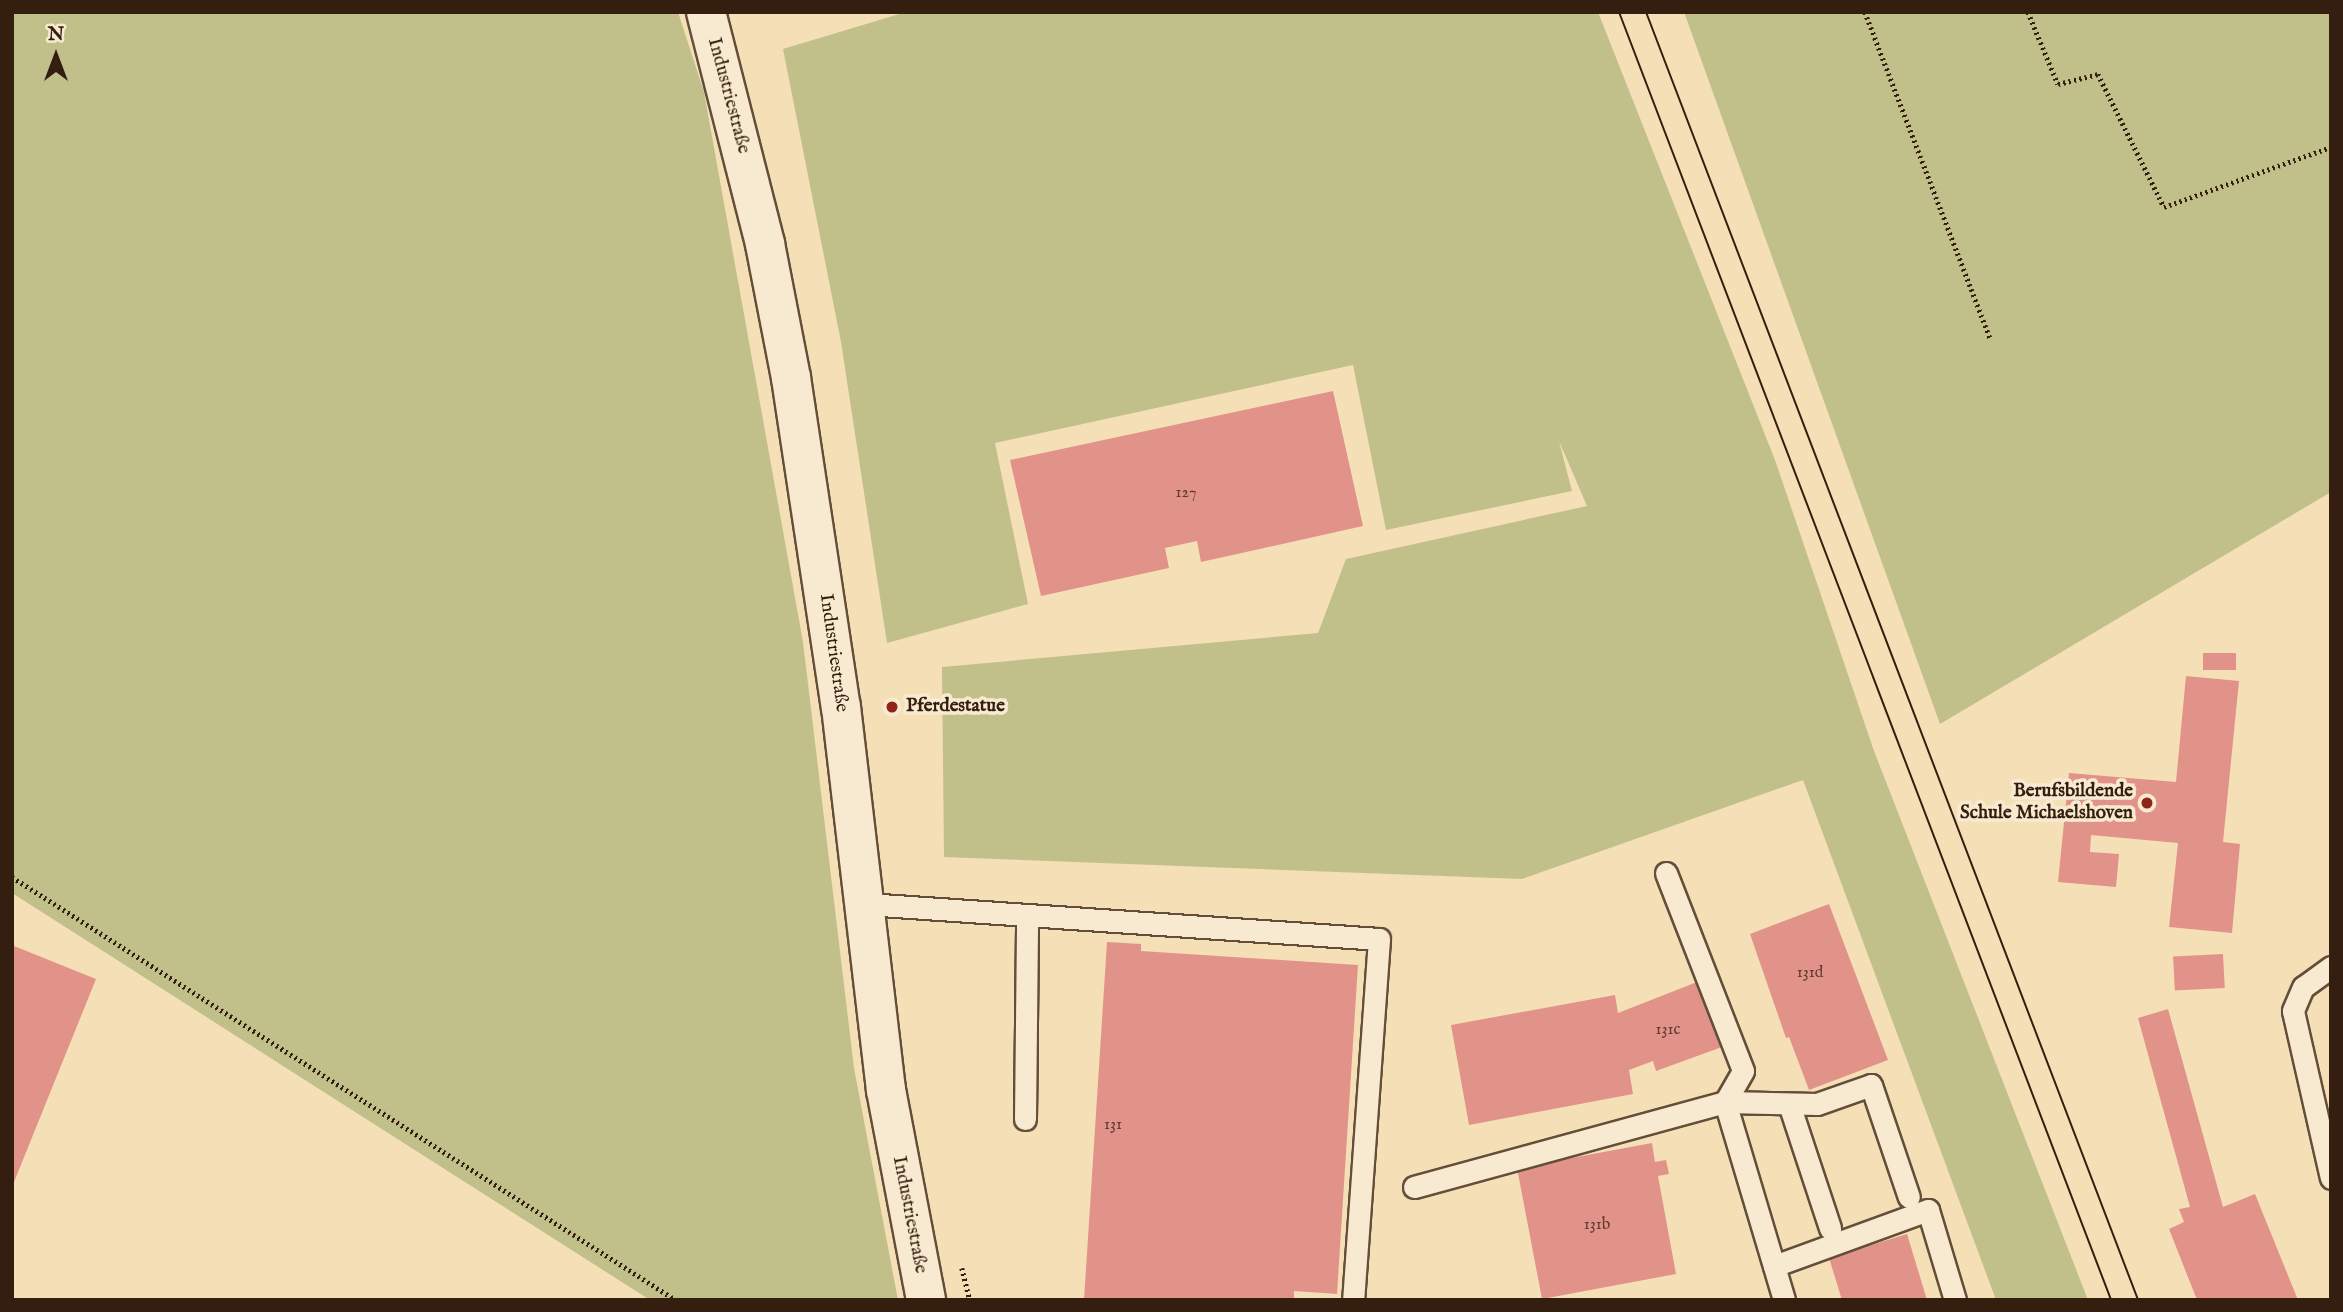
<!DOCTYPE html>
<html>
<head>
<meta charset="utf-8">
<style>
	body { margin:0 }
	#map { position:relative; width:2343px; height:1312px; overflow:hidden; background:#f5dfb7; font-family:"IM FELL English",serif }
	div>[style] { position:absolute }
	.green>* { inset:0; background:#c1c08a }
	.building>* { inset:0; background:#e29389; transform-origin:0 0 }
	.path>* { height:4.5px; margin-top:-2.25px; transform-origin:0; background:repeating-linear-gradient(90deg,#341e0f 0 2px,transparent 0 5.5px) }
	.roads { filter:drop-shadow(2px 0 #644e39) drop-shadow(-2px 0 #644e39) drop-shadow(0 2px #644e39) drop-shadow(0 -2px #644e39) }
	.service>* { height:21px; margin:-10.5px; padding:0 10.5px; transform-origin:10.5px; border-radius:10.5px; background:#f8ead0 }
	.secondary>* { height:38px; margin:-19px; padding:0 19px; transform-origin:19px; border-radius:19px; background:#f8ead0 }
	.tram>* { height:2px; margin:-1px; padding:0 1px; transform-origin:1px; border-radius:1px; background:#341e0f }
	.dots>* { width:19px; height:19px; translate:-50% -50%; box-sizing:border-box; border:4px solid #f8ead0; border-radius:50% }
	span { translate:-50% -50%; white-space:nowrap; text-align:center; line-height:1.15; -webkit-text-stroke:7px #f8ead0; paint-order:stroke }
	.number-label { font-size:16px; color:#603b2e }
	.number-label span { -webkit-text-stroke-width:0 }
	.street-label { font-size:19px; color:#341e0f }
	.poi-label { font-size:19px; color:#341e0f; font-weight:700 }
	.left { translate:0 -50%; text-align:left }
	.right { translate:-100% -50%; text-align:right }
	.frame { position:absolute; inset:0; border:14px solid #341e0f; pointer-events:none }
	.north { position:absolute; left:21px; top:21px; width:70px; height:70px; -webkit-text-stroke:5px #f8ead0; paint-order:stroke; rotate:0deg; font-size:19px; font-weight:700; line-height:28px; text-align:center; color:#341e0f }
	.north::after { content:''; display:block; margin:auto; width:24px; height:32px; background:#341e0f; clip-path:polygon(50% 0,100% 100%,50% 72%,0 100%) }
</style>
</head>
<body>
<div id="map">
	<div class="green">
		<div style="clip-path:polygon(12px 12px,678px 12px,704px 92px,803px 642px,854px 1068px,898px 1300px,650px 1300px,12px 893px)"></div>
		<div style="clip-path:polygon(906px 12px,1598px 12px,1775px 460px,1874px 751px,2088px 1300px,1996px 1300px,1803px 780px,1522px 879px,944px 857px,942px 667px,1318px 633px,1346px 559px,1587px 506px,1559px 441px,1572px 491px,1386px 530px,1353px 365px,995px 443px,1028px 604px,887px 643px,841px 342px,783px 49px)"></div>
		<div style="clip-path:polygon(1684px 12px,2331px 12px,2331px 492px,1940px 724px)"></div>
	</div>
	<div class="building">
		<div style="clip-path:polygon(1333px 391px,1363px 526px,1201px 562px,1197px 541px,1165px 548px,1169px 568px,1041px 596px,1010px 460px)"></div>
		<div style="left:2236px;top:653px;width:17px;height:33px;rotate:90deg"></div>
		<div style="clip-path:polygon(2186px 676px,2239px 681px,2223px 842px,2240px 844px,2232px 933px,2169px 927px,2178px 843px,2091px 835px,2090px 852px,2119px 854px,2116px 887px,2058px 882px,2069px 773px,2176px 782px)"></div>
		<div style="clip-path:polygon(1829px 904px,1888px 1060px,1809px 1090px,1789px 1037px,1786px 1038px,1750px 934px)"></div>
		<div style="clip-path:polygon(1107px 942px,1141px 944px,1141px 951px,1358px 965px,1337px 1294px,1294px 1291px,1294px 1300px,1084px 1300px)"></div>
		<div style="clip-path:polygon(14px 946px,96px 979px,12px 1187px,12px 949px)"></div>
		<div style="left:2223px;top:954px;width:34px;height:50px;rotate:87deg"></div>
		<div style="clip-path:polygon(1697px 982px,1722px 1047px,1656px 1071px,1653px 1061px,1629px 1070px,1633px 1094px,1469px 1125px,1451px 1025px,1615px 995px,1618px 1013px)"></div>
		<div style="clip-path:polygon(2168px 1009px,2223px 1207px,2255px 1194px,2298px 1300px,2197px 1300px,2169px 1229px,2184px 1222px,2179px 1209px,2190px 1207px,2138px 1018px)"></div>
		<div style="clip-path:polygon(1652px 1143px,1655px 1162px,1666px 1160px,1669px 1174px,1658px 1176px,1676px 1274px,1542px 1299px,1517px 1168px)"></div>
		<div style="clip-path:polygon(1907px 1234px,1927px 1300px,1842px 1300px,1829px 1258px)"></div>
	</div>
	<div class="path">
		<div style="left:1865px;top:12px;width:351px;rotate:69deg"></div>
		<div style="left:2028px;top:12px;width:78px;rotate:67.4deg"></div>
		<div style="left:2058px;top:84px;width:41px;rotate:-14deg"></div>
		<div style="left:2098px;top:74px;width:148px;rotate:63.6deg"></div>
		<div style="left:2164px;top:207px;width:177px;rotate:-19.8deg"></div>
		<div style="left:12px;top:877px;width:787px;rotate:32.5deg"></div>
		<div style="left:962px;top:1268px;width:33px;rotate:76deg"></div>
	</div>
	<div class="roads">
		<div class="service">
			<div style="left:1666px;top:873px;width:212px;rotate:68.7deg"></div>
			<div style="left:1743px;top:1071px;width:36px;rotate:120deg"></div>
			<div style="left:1725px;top:1102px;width:207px;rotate:73.4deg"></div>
			<div style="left:866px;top:904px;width:514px;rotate:3.9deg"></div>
			<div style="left:1379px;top:939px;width:362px;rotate:94.1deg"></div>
			<div style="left:2331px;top:967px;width:34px;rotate:144deg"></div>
			<div style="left:2303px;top:987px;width:26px;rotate:113deg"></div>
			<div style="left:2293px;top:1011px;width:171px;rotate:77.2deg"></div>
			<div style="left:1789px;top:1104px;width:131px;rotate:71.7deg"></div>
			<div style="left:1025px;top:1119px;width:204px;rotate:-89.4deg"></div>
			<div style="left:1414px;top:1187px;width:322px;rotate:-15.3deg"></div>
			<div style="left:1725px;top:1102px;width:92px;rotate:1.2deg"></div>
			<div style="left:1817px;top:1104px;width:57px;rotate:-19.4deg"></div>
			<div style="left:1871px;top:1085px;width:118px;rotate:71.3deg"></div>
			<div style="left:1774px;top:1266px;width:164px;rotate:-20deg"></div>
			<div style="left:1928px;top:1210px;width:94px;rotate:73.3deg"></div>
		</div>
		<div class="secondary">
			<div style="left:706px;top:12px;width:239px;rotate:75.7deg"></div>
			<div style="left:765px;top:244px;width:136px;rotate:79deg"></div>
			<div style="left:791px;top:378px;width:333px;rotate:81.4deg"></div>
			<div style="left:841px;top:707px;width:386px;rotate:83.3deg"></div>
			<div style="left:886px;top:1090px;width:214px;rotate:79.2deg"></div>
		</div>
	</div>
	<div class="tram">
		<div style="left:1619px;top:12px;width:1379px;rotate:69.09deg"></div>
		<div style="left:1646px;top:12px;width:1379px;rotate:69.09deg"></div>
	</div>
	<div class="dots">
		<div style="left:892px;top:707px;background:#8f2418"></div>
		<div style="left:2147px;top:803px;background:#8f2418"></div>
	</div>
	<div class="number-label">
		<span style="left:1186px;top:493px">127</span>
		<span style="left:1810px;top:973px">131d</span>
		<span style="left:1668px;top:1030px">131c</span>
		<span style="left:1113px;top:1125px">131</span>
		<span style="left:1597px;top:1225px">131b</span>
	</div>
	<div class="street-label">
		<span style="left:728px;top:96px;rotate:75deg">Industriestraße</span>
		<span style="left:833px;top:653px;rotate:82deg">Industriestraße</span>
		<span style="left:909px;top:1215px;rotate:79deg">Industriestraße</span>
	</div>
	<div class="poi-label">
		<span class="left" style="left:906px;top:707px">Pferdestatue</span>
		<span class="right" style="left:2133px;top:803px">Berufsbildende<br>Schule Michaelshoven</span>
	</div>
	<div class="frame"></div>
	<div class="north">N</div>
</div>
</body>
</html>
